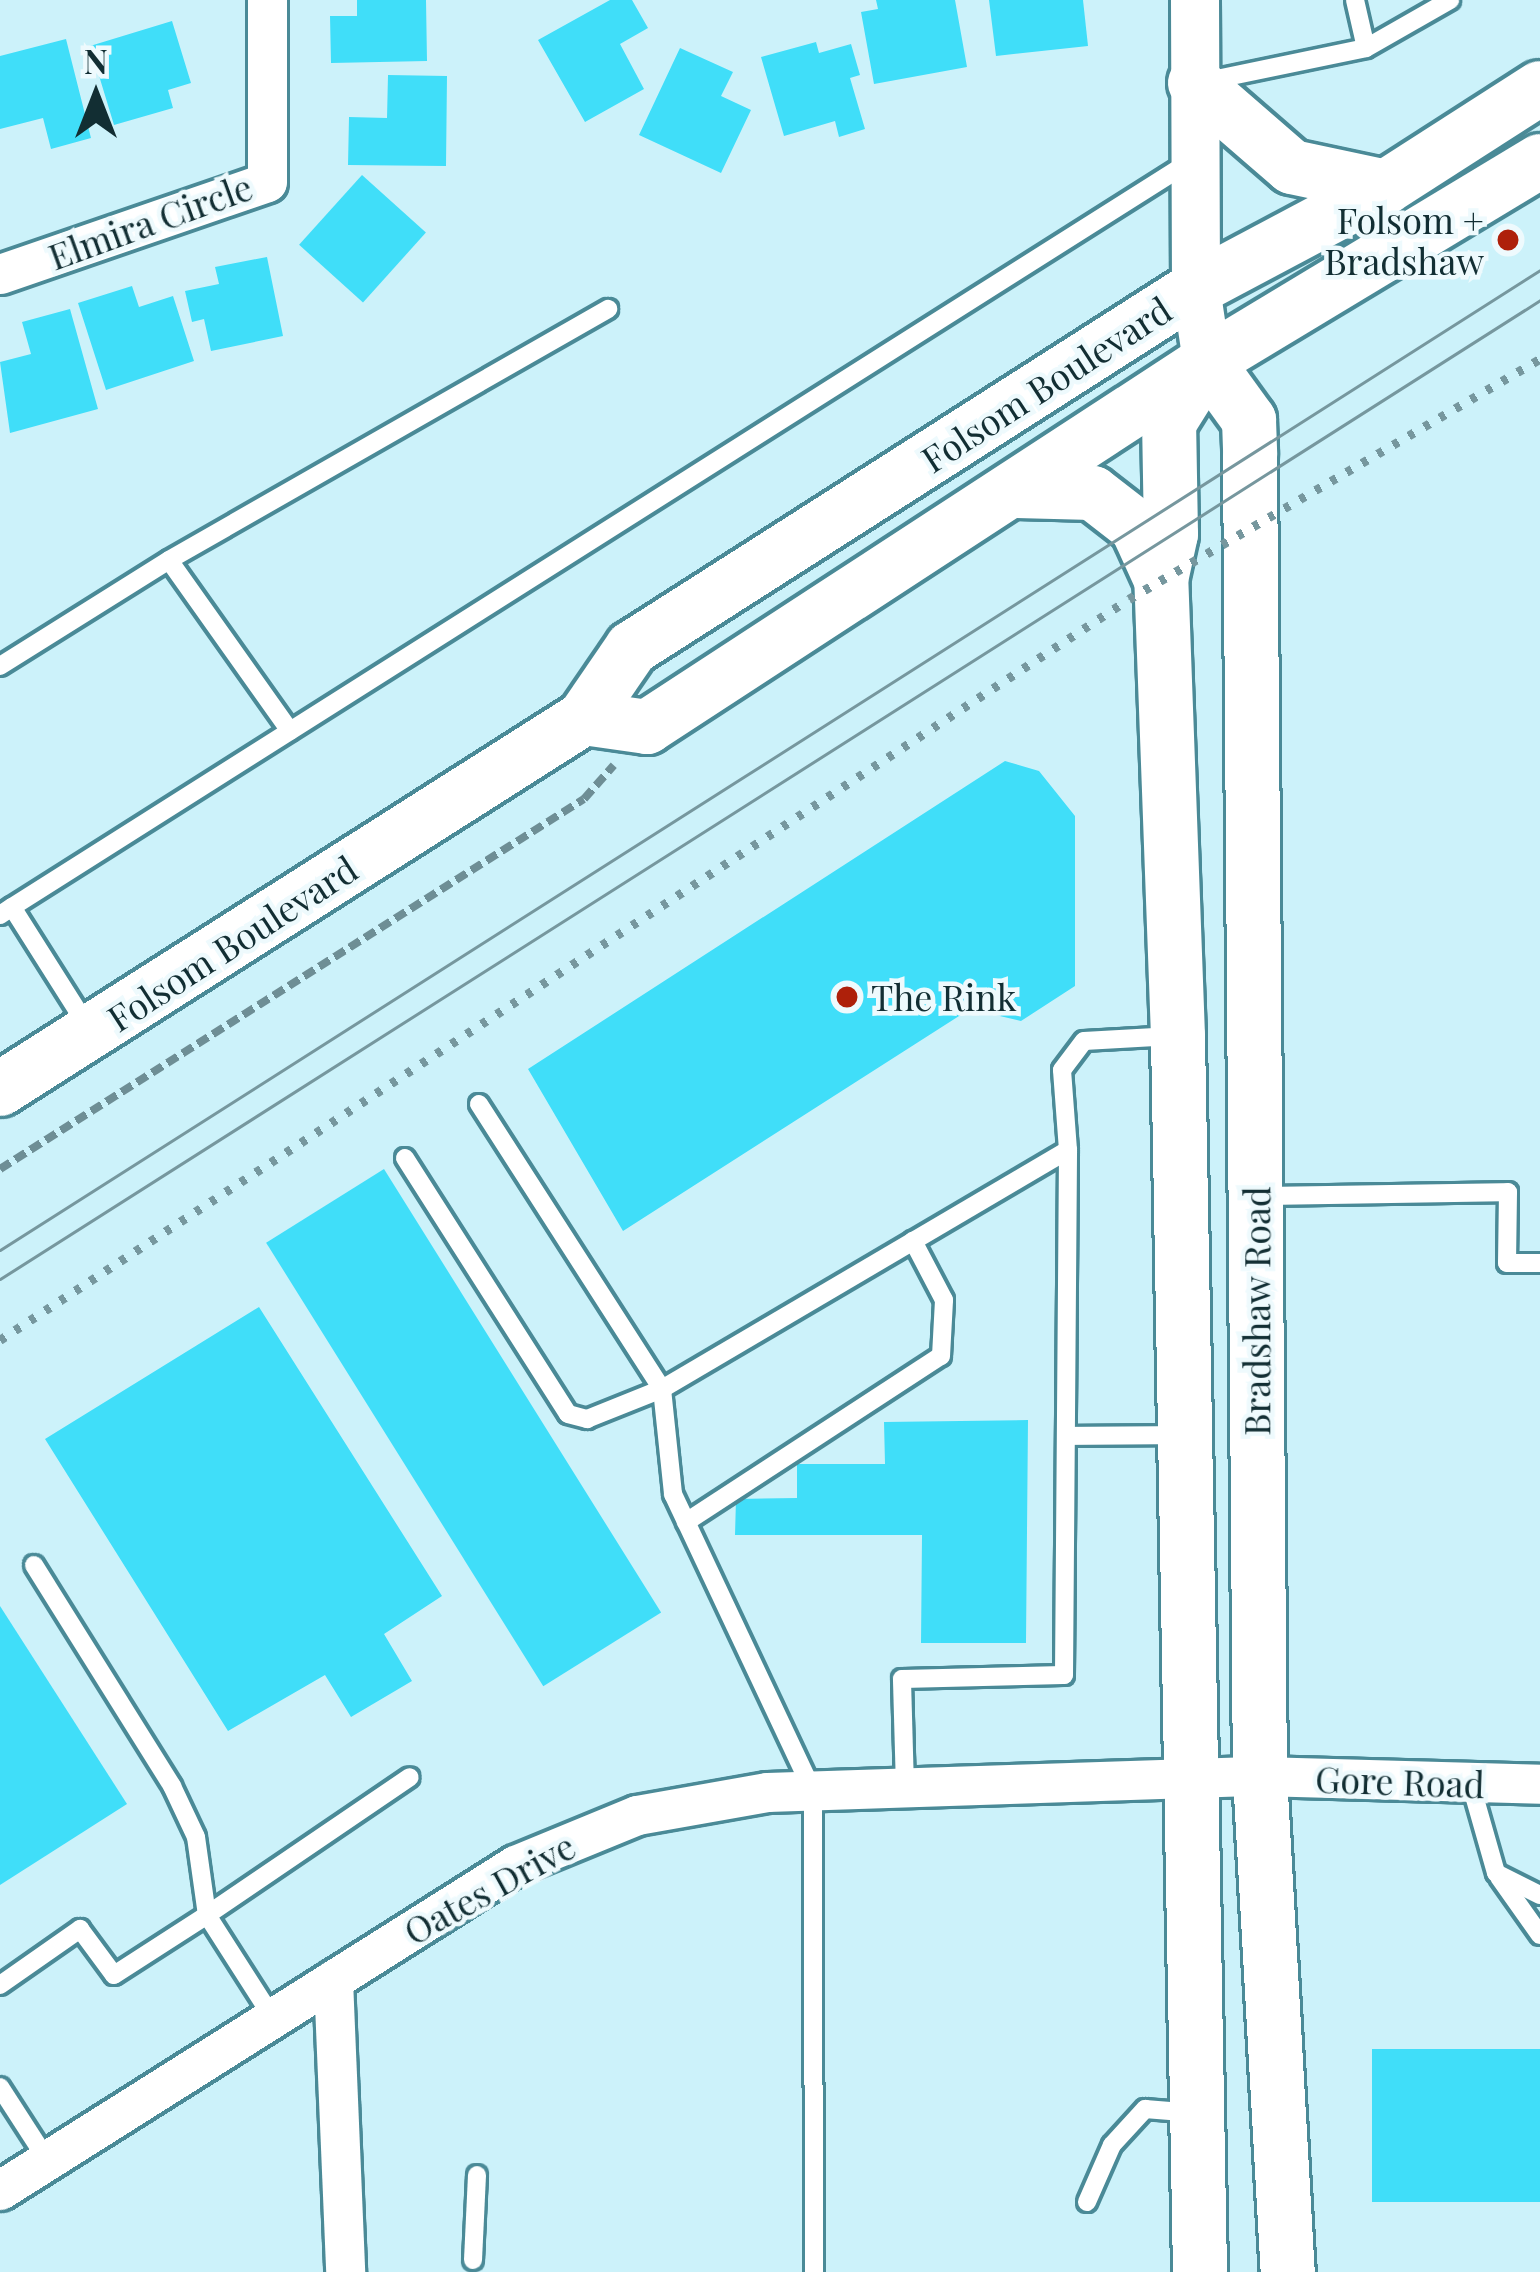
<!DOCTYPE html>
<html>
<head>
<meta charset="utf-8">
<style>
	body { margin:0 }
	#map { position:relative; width:1540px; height:2272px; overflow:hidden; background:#ccf2fa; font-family:"Playfair Display",serif }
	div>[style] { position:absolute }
	.building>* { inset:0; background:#40def9; transform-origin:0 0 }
	.path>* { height:8px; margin-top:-4px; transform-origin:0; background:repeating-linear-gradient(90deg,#6e8e95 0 12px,transparent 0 18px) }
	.roads { filter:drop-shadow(3px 0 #4a8a97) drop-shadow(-3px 0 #4a8a97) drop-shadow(0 3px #4a8a97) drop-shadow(0 -3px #4a8a97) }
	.service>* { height:18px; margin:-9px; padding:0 9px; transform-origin:9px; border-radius:9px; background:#fff }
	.minor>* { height:39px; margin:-19.5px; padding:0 19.5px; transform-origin:19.5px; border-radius:19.5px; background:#fff }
	.tertiary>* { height:48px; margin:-24px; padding:0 24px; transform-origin:24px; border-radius:24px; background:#fff }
	.secondary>* { height:54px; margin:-27px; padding:0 27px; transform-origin:27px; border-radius:27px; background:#fff }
	.tram>* { height:3px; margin:-1.5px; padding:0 1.5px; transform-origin:1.5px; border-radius:1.5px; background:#76979e }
	.rail>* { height:9px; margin-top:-4.5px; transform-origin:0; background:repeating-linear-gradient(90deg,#76979e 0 6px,transparent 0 18px) }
	.dots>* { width:33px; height:33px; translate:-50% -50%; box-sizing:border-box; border:6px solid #eefafd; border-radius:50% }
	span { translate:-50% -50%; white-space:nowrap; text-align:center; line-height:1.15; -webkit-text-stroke:9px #eefafd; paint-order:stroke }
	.poi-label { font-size:36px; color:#122e33 }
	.right { translate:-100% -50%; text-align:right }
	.left { translate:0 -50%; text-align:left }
	.street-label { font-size:36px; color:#122e33 }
	.north { position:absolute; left:36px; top:36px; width:120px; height:120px; -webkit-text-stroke:9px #eefafd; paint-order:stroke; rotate:0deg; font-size:33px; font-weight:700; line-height:48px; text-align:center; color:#122e33 }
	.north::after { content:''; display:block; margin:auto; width:42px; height:54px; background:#122e33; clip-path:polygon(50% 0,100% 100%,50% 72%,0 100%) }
</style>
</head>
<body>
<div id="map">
	<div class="building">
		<div style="clip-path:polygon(357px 0,426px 0,427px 61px,331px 63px,330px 16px,357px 16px)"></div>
		<div style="clip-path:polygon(610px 0,632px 0,648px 28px,620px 44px,644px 89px,585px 122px,538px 40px)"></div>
		<div style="clip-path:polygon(876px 0,955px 0,967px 67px,874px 84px,861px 12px,878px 9px)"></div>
		<div style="clip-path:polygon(989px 0,1083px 0,1088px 46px,996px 56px)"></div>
		<div style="clip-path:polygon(172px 21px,191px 83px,168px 90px,173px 108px,114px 125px,90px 46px)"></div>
		<div style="clip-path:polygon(66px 39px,91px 138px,51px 149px,43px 118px,0 129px,0 56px)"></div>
		<div style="clip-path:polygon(816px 42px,819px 53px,851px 44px,860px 75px,850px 78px,865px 129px,839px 137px,835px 121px,784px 136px,761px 57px)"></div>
		<div style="clip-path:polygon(680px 48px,733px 72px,721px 96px,751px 110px,721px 173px,639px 135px)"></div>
		<div style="clip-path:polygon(388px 75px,447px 76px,446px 166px,348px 165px,349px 117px,387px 118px)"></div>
		<div style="left:362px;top:175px;width:86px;height:94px;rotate:42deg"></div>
		<div style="clip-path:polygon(267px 257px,283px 336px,211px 351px,204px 319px,192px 322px,185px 291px,219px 284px,215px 267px)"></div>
		<div style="clip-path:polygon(132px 286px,139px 307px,173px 296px,194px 361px,106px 390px,78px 303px)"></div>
		<div style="clip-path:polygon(70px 309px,98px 409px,10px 433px,0 362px,31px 354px,22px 322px)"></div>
		<div style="clip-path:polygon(1005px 761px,1039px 771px,1075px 816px,1075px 986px,1021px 1021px,970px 1009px,623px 1231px,528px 1069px)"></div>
		<div style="left:384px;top:1169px;width:523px;height:139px;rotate:58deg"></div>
		<div style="clip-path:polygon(259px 1307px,442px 1596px,384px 1634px,412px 1681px,351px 1717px,325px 1675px,228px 1731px,45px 1439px)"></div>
		<div style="clip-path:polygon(1028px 1420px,1026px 1643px,921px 1643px,922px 1535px,735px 1535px,736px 1499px,797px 1498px,797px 1464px,885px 1464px,884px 1422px)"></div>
		<div style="clip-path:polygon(0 1606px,127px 1804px,0 1885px)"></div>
		<div style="left:1540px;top:2049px;width:153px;height:168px;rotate:90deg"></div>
	</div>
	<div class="path">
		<div style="left:0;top:1169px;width:691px;rotate:-32.36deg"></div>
		<div style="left:584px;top:799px;width:45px;rotate:-48.6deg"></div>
	</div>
	<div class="roads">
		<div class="service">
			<div style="left:1366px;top:48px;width:97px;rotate:-29.7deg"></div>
			<div style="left:1207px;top:81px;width:162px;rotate:-11.7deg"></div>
			<div style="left:1366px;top:48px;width:49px;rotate:-102.9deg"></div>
			<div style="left:0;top:666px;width:199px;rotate:-32.1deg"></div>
			<div style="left:290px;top:731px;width:209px;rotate:-125.3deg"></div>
			<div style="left:169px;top:560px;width:506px;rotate:-29.76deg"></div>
			<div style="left:12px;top:907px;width:1393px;rotate:-32.33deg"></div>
			<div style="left:0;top:915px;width:14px;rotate:-34deg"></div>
			<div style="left:12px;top:907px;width:144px;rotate:57.7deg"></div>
			<div style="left:479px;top:1104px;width:339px;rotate:57.3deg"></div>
			<div style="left:662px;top:1389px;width:471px;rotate:-30.5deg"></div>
			<div style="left:405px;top:1158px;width:303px;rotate:57.5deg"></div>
			<div style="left:568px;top:1414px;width:20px;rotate:15deg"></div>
			<div style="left:587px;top:1419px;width:81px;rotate:-21.8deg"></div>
			<div style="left:662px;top:1389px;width:106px;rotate:84deg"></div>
			<div style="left:673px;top:1494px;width:328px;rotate:64.8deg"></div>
			<div style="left:813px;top:1791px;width:481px;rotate:89.9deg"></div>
			<div style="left:1259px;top:1196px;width:249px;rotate:-0.9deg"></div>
			<div style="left:1508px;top:1192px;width:71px;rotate:90.8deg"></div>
			<div style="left:1507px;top:1263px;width:33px"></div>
			<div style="left:1066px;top:1436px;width:115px;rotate:-0.5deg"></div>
			<div style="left:686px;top:1522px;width:304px;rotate:-33.1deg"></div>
			<div style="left:941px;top:1356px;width:56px;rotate:-86.9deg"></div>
			<div style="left:944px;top:1300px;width:67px;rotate:-117.7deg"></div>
			<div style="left:34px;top:1565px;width:261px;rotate:58deg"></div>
			<div style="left:172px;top:1786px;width:56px;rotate:64.8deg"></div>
			<div style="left:196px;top:1837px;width:79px;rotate:82deg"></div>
			<div style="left:207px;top:1915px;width:245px;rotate:-34.2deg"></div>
			<div style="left:1471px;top:1785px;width:91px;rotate:74.1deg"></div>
			<div style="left:1496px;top:1873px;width:49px;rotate:26.6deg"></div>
			<div style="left:905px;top:1788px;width:109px;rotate:-91.6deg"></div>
			<div style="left:902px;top:1679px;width:162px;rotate:-1.4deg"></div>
			<div style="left:1064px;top:1675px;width:525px;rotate:-89.56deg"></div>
			<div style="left:1068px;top:1150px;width:80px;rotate:-94.3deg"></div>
			<div style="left:1062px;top:1070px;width:36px;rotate:-53deg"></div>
			<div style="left:1084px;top:1041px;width:89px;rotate:-3.2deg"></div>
			<div style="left:1499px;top:1877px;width:71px;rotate:54.7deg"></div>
			<div style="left:0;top:1985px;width:98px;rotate:-35deg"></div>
			<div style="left:80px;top:1929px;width:57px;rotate:53.5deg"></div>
			<div style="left:114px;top:1975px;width:111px;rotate:-32.8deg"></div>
			<div style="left:207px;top:1915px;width:119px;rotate:57.4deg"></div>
			<div style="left:0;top:2087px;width:87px;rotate:57.2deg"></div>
			<div style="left:1087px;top:2202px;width:62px;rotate:-66.3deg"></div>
			<div style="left:1112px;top:2145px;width:49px;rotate:-47.5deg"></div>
			<div style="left:1145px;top:2109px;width:50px;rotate:4.6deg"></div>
			<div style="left:473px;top:2260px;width:85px;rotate:-87.3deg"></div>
		</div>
		<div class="minor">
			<div style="left:0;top:274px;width:282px;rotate:-19deg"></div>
			<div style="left:267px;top:182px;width:182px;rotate:-90deg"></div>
			<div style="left:333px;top:1980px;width:292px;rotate:87.6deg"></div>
			<div style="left:0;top:2190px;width:609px;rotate:-32.25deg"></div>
			<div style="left:515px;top:1865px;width:132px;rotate:-22.3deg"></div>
			<div style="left:637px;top:1815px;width:132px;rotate:-10deg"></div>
			<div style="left:767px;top:1792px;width:493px;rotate:-1.9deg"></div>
			<div style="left:1260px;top:1776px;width:280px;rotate:1.6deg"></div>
		</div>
		<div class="tertiary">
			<div style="left:1195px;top:0;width:288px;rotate:89.8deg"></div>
			<div style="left:1196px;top:288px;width:75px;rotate:81.5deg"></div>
		</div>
		<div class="secondary">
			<div style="left:1195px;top:83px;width:128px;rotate:40.9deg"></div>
			<div style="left:1292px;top:167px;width:96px;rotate:12deg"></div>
			<div style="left:1207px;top:362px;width:72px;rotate:54.1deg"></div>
			<div style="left:1249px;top:420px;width:35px;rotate:88deg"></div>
			<div style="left:1250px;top:455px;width:1321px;rotate:89.57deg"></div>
			<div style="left:1260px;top:1776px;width:497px;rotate:86.8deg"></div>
			<div style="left:1017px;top:491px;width:76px;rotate:1.5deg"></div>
			<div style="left:1093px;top:493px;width:56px;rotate:37.7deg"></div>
			<div style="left:1137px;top:527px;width:58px;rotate:65.6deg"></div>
			<div style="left:584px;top:718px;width:64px;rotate:8.1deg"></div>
			<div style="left:647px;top:727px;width:668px;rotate:-33.1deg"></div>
			<div style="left:1207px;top:362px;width:389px;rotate:-31.1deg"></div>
			<div style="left:0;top:1089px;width:692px;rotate:-32.43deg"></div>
			<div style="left:584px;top:718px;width:85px;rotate:-55.6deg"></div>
			<div style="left:632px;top:648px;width:669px;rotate:-32.55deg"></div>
			<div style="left:1196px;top:288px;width:215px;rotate:-28deg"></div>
			<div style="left:1386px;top:187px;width:183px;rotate:-32.7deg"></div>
			<div style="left:1200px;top:2272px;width:1236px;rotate:-91.02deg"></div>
			<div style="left:1178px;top:1036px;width:456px;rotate:-92.1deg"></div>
			<div style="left:1161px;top:580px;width:47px;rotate:-77.7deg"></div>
			<div style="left:1171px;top:534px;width:111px;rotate:-91deg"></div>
			<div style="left:1169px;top:423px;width:72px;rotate:-58.1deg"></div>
		</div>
	</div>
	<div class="tram">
		<div style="left:0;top:1250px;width:1825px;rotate:-32.47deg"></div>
		<div style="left:0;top:1279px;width:1825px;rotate:-32.44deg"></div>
	</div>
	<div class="rail">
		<div style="left:0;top:1340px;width:1350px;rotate:-33.28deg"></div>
		<div style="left:1129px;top:599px;width:476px;rotate:-30.3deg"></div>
	</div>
	<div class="dots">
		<div style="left:1508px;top:240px;background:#ae200a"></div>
		<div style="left:847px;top:997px;background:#ae200a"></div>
	</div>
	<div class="poi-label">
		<span class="right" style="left:1484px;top:240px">Folsom +<br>Bradshaw</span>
		<span class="left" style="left:871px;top:997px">The Rink</span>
	</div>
	<div class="street-label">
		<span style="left:150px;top:221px;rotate:-20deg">Elmira Circle</span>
		<span style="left:1046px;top:384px;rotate:-33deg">Folsom Boulevard</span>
		<span style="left:232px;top:943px;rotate:-33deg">Folsom Boulevard</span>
		<span style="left:1256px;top:1311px;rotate:-90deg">Bradshaw Road</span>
		<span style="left:1400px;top:1781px;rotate:2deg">Gore Road</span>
		<span style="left:489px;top:1888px;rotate:-29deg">Oates Drive</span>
	</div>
	<div class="north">N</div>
</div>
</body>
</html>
